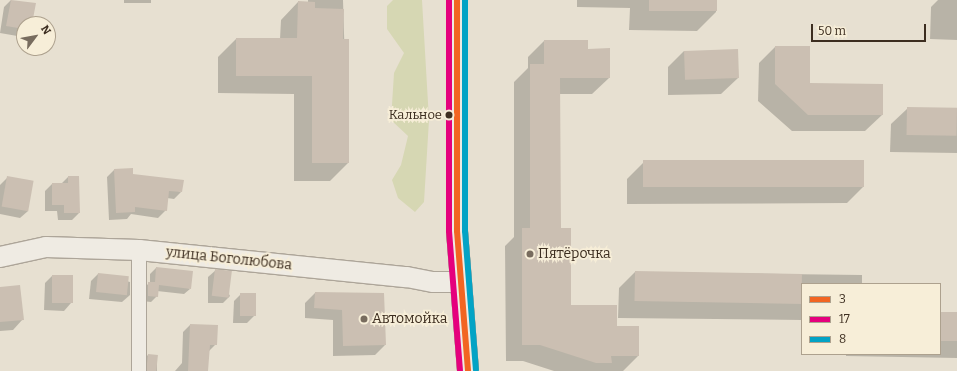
<!DOCTYPE html>
<html>
<head>
<meta charset="utf-8">
<style>
	body { margin:0 }
	#map { position:relative; width:957px; height:371px; overflow:hidden; background:#e7e0d1; font-family:Bitter,serif }
	div>[style] { position:absolute }
	.green>* { inset:0; background:#d6d7b3 }
	.shadow>* { inset:0; background:#0003; transform-origin:0 0 }
	.building>* { inset:0; background:#cbbfb2; transform-origin:0 0 }
	.roads { filter:drop-shadow(1px 0 #ada599) drop-shadow(-1px 0 #ada599) drop-shadow(0 1px #ada599) drop-shadow(0 -1px #ada599) }
	.street>* { height:14px; margin:-7px; padding:0 7px; transform-origin:7px; border-radius:7px; background:#efebe3 }
	.secondary>* { height:20px; margin:-10px; padding:0 10px; transform-origin:10px; border-radius:10px; background:#efebe3 }
	.bus-1>* { height:6px; margin:-3px; padding:0 3px; transform-origin:3px; border-radius:3px; background:#f26522 }
	.bus-2>* { height:6px; margin:-3px; padding:0 3px; transform-origin:3px; border-radius:3px; background:#e5007d }
	.bus-3>* { height:6px; margin:-3px; padding:0 3px; transform-origin:3px; border-radius:3px; background:#03a3c5 }
	.dots>* { width:11px; height:11px; translate:-50% -50%; box-sizing:border-box; border:2px solid #f7eed8; border-radius:50% }
	span { translate:-50% -50%; white-space:nowrap; text-align:center; line-height:1.15; -webkit-text-stroke:3.5px #f7eed8; paint-order:stroke }
	.bus-label { font-size:13px; color:#3d2e20 }
	.right { translate:-100% -50%; text-align:right }
	.poi-label { font-size:14px; color:#3d2e20 }
	.left { translate:0 -50%; text-align:left }
	.street-label { font-size:14px; color:#3d2e20 }
	.legend { position:absolute; left:801px; top:283px; width:140px; height:72px; box-sizing:border-box; background:#f7eed8; border:1px solid #ada18e; margin:0; padding:5px 7px; list-style:none; font-size:12px; color:#3d2e20 }
	.legend li { display:flex; align-items:center; gap:8px; height:20px }
	.legend b { width:20px; border:1px solid #ada18e }
	.north { position:absolute; left:16px; top:16px; width:40px; height:40px; box-sizing:border-box; background:#f7eed8; border:1px solid #ada18e; border-radius:50%; rotate:58deg; font-size:11px; font-weight:700; line-height:16px; text-align:center; color:#3d2e20 }
	.north::after { content:''; display:block; margin:auto; width:14px; height:18px; background:#786c5e; clip-path:polygon(50% 0,100% 100%,50% 72%,0 100%) }
	.scale { position:absolute; left:811px; top:24px; width:115px; height:18px; box-sizing:border-box; border:2px solid #3d2e20; border-top:0; padding-left:5px; font-size:12px; line-height:14px; white-space:nowrap; color:#3d2e20; -webkit-text-stroke:3px #f7eed8; paint-order:stroke }
</style>
</head>
<body>
<div id="map">
	<div class="green">
		<div style="clip-path:polygon(393px 0,422px 0,429px 120px,424px 202px,415px 212px,398px 198px,392px 180px,401px 165px,408px 136px,391px 120px,394px 73px,404px 53px,387px 29px,387px 6px)"></div>
	</div>
	<div class="shadow">
		<div style="clip-path:polygon(11px 0,31px 24px,24px 24px,23px 37px,0 33px,4px 7px)"></div>
		<div style="left:124px;top:0;width:27px;height:3px"></div>
		<div style="clip-path:polygon(308px 0,343px 0,348px 163px,330px 181px,294px 181px,294px 94px,218px 93px,218px 57px,236px 39px,280px 39px,281px 20px,298px 2px,308px 3px)"></div>
		<div style="clip-path:polygon(577px 0,716px 0,716px 12px,697px 31px,629px 30px,630px 8px,577px 7px)"></div>
		<div style="clip-path:polygon(938px 0,957px 0,957px 40px,930px 39px,931px 7px)"></div>
		<div style="clip-path:polygon(544px 41px,587px 50px,609px 78px,592px 94px,559px 94px,560px 229px,570px 306px,616px 327px,638px 356px,623px 371px,554px 371px,523px 361px,506px 361px,505px 246px,514px 237px,514px 82px,528px 68px,528px 57px)"></div>
		<div style="clip-path:polygon(775px 47px,809px 84px,882px 115px,865px 131px,792px 131px,758px 101px,759px 63px)"></div>
		<div style="clip-path:polygon(684px 51px,738px 78px,721px 94px,668px 95px,668px 67px)"></div>
		<div style="clip-path:polygon(908px 108px,957px 109px,957px 153px,890px 152px,891px 124px)"></div>
		<div style="clip-path:polygon(644px 162px,863px 187px,847px 203px,627px 204px,627px 179px)"></div>
		<div style="clip-path:polygon(114px 170px,132px 175px,181px 192px,174px 199px,167px 198px,166px 210px,158px 218px,131px 214px,127px 219px,109px 220px,107px 177px)"></div>
		<div style="clip-path:polygon(8px 177px,28px 211px,20px 218px,0 214px,0 185px)"></div>
		<div style="clip-path:polygon(68px 177px,79px 213px,72px 220px,58px 220px,57px 211px,45px 211px,45px 191px,52px 184px,61px 184px)"></div>
		<div style="clip-path:polygon(156px 268px,190px 289px,184px 294px,157px 291px,157px 296px,151px 302px,142px 301px,142px 288px,150px 283px,150px 274px)"></div>
		<div style="clip-path:polygon(216px 270px,230px 296px,223px 303px,208px 303px,208px 277px)"></div>
		<div style="clip-path:polygon(635px 272px,862px 275px,862px 284px,802px 284px,802px 320px,618px 318px,619px 288px)"></div>
		<div style="clip-path:polygon(98px 274px,130px 282px,130px 295px,122px 302px,89px 299px,91px 281px)"></div>
		<div style="clip-path:polygon(52px 276px,71px 303px,64px 311px,44px 310px,45px 283px)"></div>
		<div style="clip-path:polygon(0 288px,23px 319px,13px 330px,0 331px)"></div>
		<div style="clip-path:polygon(315px 293px,383px 294px,385px 345px,375px 355px,333px 356px,333px 320px,305px 318px,305px 303px)"></div>
		<div style="clip-path:polygon(241px 294px,254px 316px,247px 323px,233px 323px,234px 301px)"></div>
		<div style="clip-path:polygon(940px 312px,957px 313px,957px 358px,846px 356px,846px 354px,940px 354px)"></div>
		<div style="clip-path:polygon(190px 325px,216px 344px,208px 352px,207px 371px,175px 371px,182px 363px,183px 332px)"></div>
		<div style="clip-path:polygon(148px 355px,157px 356px,157px 371px,144px 371px,144px 359px)"></div>
	</div>
	<div class="building">
		<div style="clip-path:polygon(11px 0,36px 3px,32px 24px,24px 24px,24px 29px,6px 26px)"></div>
		<div style="left:649px;top:0;width:68px;height:11px"></div>
		<div style="clip-path:polygon(298px 1px,315px 2px,315px 8px,344px 9px,343px 39px,349px 39px,349px 163px,312px 163px,312px 76px,236px 76px,236px 38px,297px 38px)"></div>
		<div style="clip-path:polygon(544px 40px,588px 40px,588px 49px,610px 48px,610px 78px,560px 78px,561px 228px,571px 228px,571px 305px,617px 305px,617px 326px,639px 326px,639px 356px,611px 356px,612px 363px,596px 363px,540px 345px,522px 345px,522px 228px,530px 228px,530px 64px,544px 64px)"></div>
		<div style="clip-path:polygon(775px 46px,810px 46px,810px 83px,883px 84px,883px 115px,808px 115px,775px 84px)"></div>
		<div style="left:738px;top:49px;width:29px;height:54px;rotate:88deg"></div>
		<div style="left:907px;top:107px;width:50px;height:28px;rotate:1deg"></div>
		<div style="left:864px;top:160px;width:27px;height:221px;rotate:90deg"></div>
		<div style="clip-path:polygon(133px 168px,133px 174px,184px 180px,182px 192px,169px 191px,167px 211px,135px 207px,135px 212px,116px 213px,114px 169px)"></div>
		<div style="left:7px;top:176px;width:27px;height:31px;rotate:10deg"></div>
		<div style="clip-path:polygon(68px 176px,79px 176px,80px 213px,64px 213px,64px 205px,52px 205px,52px 183px,68px 183px)"></div>
		<div style="clip-path:polygon(156px 267px,193px 271px,191px 289px,159px 285px,158px 297px,148px 296px,148px 282px,155px 282px)"></div>
		<div style="left:215px;top:269px;width:17px;height:27px;rotate:7deg"></div>
		<div style="left:635px;top:271px;width:167px;height:30px;rotate:1deg"></div>
		<div style="left:98px;top:273px;width:31px;height:19px;rotate:6deg"></div>
		<div style="left:52px;top:275px;width:21px;height:28px"></div>
		<div style="clip-path:polygon(20px 285px,24px 320px,0 322px,0 287px)"></div>
		<div style="clip-path:polygon(315px 292px,384px 293px,386px 345px,343px 346px,342px 310px,314px 308px)"></div>
		<div style="left:240px;top:293px;width:16px;height:23px"></div>
		<div style="left:940px;top:312px;width:17px;height:29px"></div>
		<div style="clip-path:polygon(190px 324px,218px 325px,217px 345px,210px 345px,208px 371px,188px 371px)"></div>
		<div style="left:148px;top:354px;width:10px;height:17px;rotate:6deg"></div>
	</div>
	<div class="roads">
		<div class="street">
			<div style="left:139px;top:371px;width:121px;rotate:-90deg"></div>
		</div>
		<div class="secondary">
			<div style="left:457px;top:0;width:231px;rotate:90deg"></div>
			<div style="left:457px;top:231px;width:140px;rotate:85.5deg"></div>
			<div style="left:0;top:257px;width:47px;rotate:-12.3deg"></div>
			<div style="left:46px;top:247px;width:93px;rotate:1.8deg"></div>
			<div style="left:139px;top:250px;width:269px;rotate:5.8deg"></div>
			<div style="left:407px;top:277px;width:26px;rotate:11deg"></div>
			<div style="left:433px;top:282px;width:26px"></div>
		</div>
	</div>
	<div class="bus-1">
		<div style="left:457px;top:0;width:231px;rotate:90deg"></div>
		<div style="left:457px;top:231px;width:140px;rotate:85.5deg"></div>
	</div>
	<div class="bus-2">
		<div style="left:449px;top:0;width:231px;rotate:90deg"></div>
		<div style="left:449px;top:231px;width:140px;rotate:85.5deg"></div>
	</div>
	<div class="bus-3">
		<div style="left:465px;top:0;width:231px;rotate:90deg"></div>
		<div style="left:465px;top:231px;width:139px;rotate:85.5deg"></div>
	</div>
	<div class="dots">
		<div style="left:449px;top:115px;background:#3d2e20"></div>
		<div style="left:530px;top:254px;background:#786c5e"></div>
		<div style="left:364px;top:319px;background:#786c5e"></div>
	</div>
	<div class="bus-label">
		<span class="right" style="left:442px;top:115px">Кальное</span>
	</div>
	<div class="poi-label">
		<span class="left" style="left:538px;top:254px">Пятёрочка</span>
		<span class="left" style="left:372px;top:319px">Автомойка</span>
	</div>
	<div class="street-label">
		<span style="left:229px;top:259px;rotate:6deg">улица Боголюбова</span>
	</div>
	<ul class="legend">
	<li><b style="height:5px;background:#f26522"></b>3</li>
	<li><b style="height:5px;background:#e5007d"></b>17</li>
	<li><b style="height:5px;background:#03a3c5"></b>8</li>
	</ul>
	<div class="north">N</div>
	<div class="scale">50 m</div>
</div>
</body>
</html>
